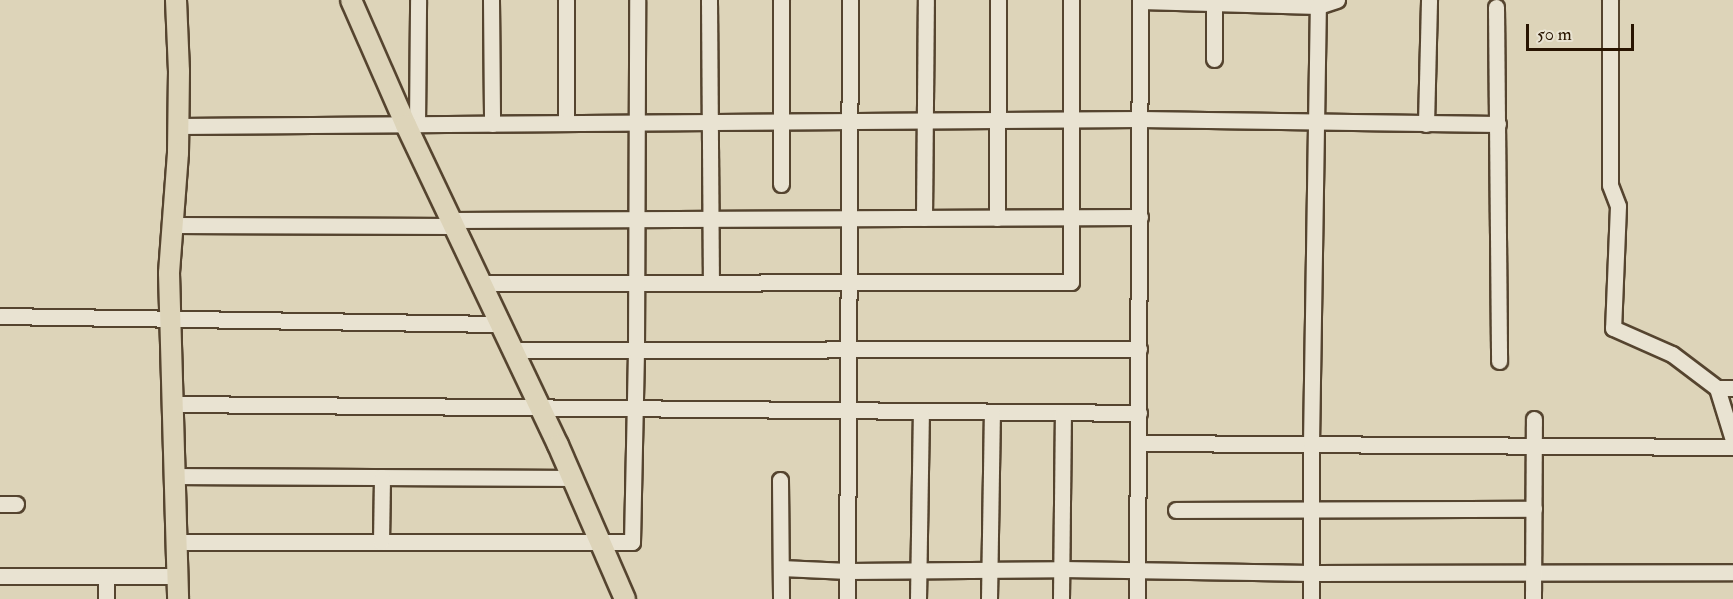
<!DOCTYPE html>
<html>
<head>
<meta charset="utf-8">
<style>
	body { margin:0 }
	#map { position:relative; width:1733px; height:599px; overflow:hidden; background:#ddd4b9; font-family:"IM FELL Double Pica",serif }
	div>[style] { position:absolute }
	.roads { filter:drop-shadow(2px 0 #55442f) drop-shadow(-2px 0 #55442f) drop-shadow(0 2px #55442f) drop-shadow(0 -2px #55442f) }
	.minor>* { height:15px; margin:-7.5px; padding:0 7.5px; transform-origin:7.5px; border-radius:7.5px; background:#e9e3d2 }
	.major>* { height:20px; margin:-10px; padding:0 10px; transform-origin:10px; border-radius:10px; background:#ddd4b9 }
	span { translate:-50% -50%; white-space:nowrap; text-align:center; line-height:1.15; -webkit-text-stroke:4.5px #e9e3d2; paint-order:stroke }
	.scale { position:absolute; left:1526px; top:24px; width:108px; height:27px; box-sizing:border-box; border:3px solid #281401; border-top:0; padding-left:8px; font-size:18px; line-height:21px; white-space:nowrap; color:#281401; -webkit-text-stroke:4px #e9e3d2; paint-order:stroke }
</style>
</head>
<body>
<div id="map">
	<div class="roads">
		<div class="minor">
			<div style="left:491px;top:0;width:124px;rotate:89.5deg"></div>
			<div style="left:709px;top:0;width:282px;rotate:89.6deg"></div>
			<div style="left:781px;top:0;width:184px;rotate:90deg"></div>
			<div style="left:1214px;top:0;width:59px;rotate:90deg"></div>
			<div style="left:1610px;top:0;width:185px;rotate:90deg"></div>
			<div style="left:1610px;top:185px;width:22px;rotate:69deg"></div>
			<div style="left:1618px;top:206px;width:122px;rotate:92.3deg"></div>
			<div style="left:1613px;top:328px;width:64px;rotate:23.8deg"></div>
			<div style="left:1672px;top:354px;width:56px;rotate:37.1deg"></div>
			<div style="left:1717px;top:388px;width:54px;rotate:72.9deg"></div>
			<div style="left:1140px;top:1px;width:178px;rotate:1.6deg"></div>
			<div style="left:1318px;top:6px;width:20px;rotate:-18deg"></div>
			<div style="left:1496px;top:7px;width:354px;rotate:89.5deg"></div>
			<div style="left:566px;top:123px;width:123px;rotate:-90deg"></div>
			<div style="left:1426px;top:124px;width:124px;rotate:-88.6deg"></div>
			<div style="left:417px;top:125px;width:125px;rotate:-89.5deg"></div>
			<div style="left:178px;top:126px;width:962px;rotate:-0.42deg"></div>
			<div style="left:1140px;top:119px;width:358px;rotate:0.8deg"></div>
			<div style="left:924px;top:218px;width:218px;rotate:-89.5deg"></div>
			<div style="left:997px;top:218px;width:218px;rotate:-89.7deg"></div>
			<div style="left:452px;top:220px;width:688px;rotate:-0.25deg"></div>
			<div style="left:173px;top:225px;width:281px;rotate:0.2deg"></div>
			<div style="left:481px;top:283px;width:590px;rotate:-0.1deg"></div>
			<div style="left:1071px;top:282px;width:282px;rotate:-90deg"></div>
			<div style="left:0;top:316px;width:500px;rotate:0.92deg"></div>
			<div style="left:513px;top:350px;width:626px;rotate:-0.09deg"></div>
			<div style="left:1717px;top:388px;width:16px"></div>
			<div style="left:174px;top:404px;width:965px;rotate:0.53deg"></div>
			<div style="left:1139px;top:443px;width:594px;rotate:0.39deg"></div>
			<div style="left:175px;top:476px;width:397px;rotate:0.3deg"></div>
			<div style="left:780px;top:480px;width:119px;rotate:89.5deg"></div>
			<div style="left:0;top:504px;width:16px"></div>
			<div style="left:1176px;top:510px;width:358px;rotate:-0.2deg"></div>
			<div style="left:177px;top:542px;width:455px"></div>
			<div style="left:632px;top:542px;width:191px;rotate:-88.8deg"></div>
			<div style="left:636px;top:351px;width:351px;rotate:-89.8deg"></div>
			<div style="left:381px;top:542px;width:65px;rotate:-89.1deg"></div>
			<div style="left:781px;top:568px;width:67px;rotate:2.6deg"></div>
			<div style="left:848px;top:571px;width:213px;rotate:-0.5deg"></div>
			<div style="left:1061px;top:569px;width:250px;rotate:0.9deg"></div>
			<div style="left:1311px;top:573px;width:422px;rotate:-0.1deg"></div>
			<div style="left:0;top:576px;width:177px"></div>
			<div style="left:106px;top:576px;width:23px;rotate:90deg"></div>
			<div style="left:847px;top:599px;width:599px;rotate:-89.71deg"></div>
			<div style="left:918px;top:599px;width:188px;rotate:-89.1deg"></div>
			<div style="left:989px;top:599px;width:187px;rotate:-89.1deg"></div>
			<div style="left:1061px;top:599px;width:187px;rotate:-89.4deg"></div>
			<div style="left:1137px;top:599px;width:599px;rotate:-89.71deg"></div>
			<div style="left:1311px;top:599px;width:155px;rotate:-90deg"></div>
			<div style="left:1311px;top:444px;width:438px;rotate:-89.1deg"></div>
			<div style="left:1533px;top:599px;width:180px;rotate:-89.7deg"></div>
		</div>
		<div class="major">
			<div style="left:176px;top:0;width:71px;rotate:87.6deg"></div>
			<div style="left:179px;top:71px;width:82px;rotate:90.7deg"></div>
			<div style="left:178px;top:153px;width:120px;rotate:94.3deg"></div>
			<div style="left:169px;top:273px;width:326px;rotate:88.4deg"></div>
			<div style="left:351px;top:0;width:137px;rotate:66.3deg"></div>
			<div style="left:406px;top:125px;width:354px;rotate:64.6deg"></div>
			<div style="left:558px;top:445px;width:168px;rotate:66.5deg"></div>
		</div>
	</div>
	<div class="scale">50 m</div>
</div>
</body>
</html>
